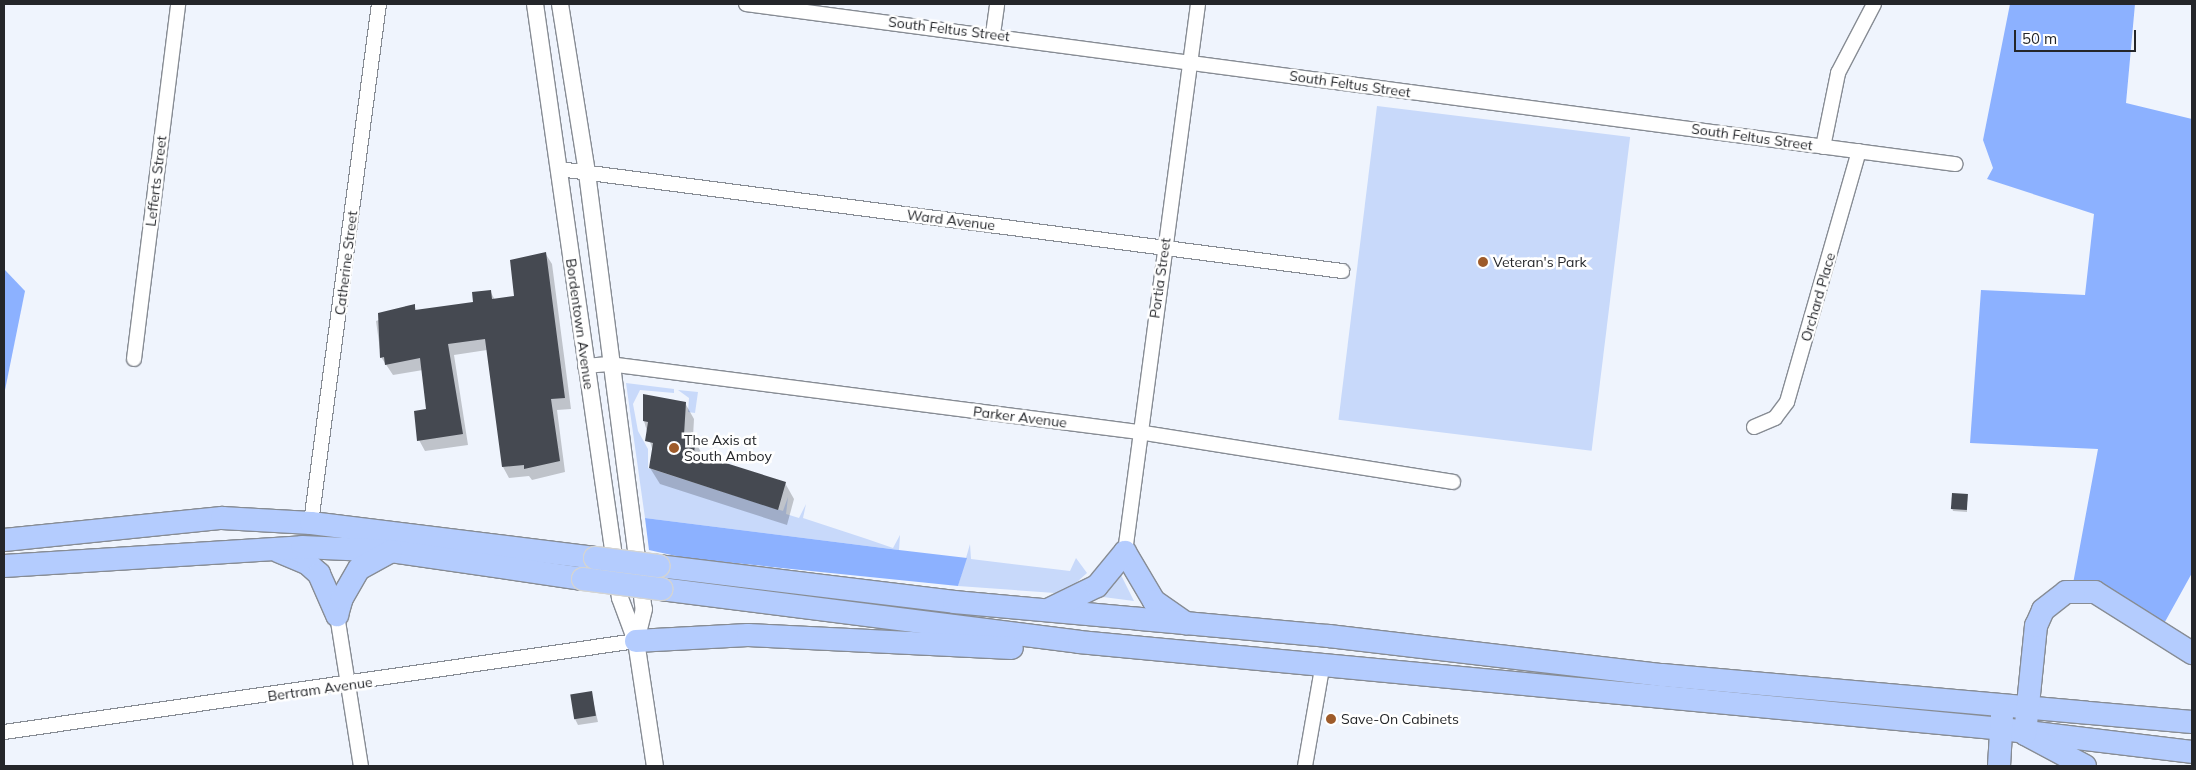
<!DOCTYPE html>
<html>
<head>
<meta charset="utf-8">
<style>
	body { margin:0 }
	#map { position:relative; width:2196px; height:770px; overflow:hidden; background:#eff4fd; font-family:Mulish,sans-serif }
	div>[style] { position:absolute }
	.green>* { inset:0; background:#c8d9fa; transform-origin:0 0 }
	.forest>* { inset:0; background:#8cb1ff }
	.shadow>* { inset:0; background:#0003 }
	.building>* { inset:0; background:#454951; transform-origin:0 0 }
	.roads { filter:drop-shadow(1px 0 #878c94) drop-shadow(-1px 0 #878c94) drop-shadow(0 1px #878c94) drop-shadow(0 -1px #878c94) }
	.minor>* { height:14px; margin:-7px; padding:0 7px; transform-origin:7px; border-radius:7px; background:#fff }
	.tertiary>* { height:16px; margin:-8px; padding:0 8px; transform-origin:8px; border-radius:8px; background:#fff }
	.trunk>* { height:22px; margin:-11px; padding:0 11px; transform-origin:11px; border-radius:11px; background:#b4ccfe }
	.bridges { filter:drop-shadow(1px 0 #d3d4d4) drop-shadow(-1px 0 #d3d4d4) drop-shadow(0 1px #d3d4d4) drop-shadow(0 -1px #d3d4d4) }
	.trunk-bridge>* { height:22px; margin:-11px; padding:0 11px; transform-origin:11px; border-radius:11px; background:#b4ccfe }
	.dots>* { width:14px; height:14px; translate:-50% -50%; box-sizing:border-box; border:2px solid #fff; border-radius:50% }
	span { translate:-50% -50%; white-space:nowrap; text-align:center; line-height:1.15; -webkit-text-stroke:5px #fff; paint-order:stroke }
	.street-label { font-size:14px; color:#24262a }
	.poi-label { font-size:14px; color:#24262a }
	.left { translate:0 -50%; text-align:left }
	.frame { position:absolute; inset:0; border:5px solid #24262a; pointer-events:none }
	.scale { position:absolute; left:2014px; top:30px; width:122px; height:22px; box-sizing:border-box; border:2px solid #24262a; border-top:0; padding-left:6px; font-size:15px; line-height:18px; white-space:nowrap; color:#24262a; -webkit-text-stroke:4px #fff; paint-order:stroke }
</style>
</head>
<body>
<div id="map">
	<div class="green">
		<div style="left:1377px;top:106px;width:255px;height:316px;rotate:7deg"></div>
		<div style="clip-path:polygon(626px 383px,674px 389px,674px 393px,640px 390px,633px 404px,638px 431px,648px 449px,648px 468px,783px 511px,788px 497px,786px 514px,799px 518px,806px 504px,803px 518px,867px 539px,893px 548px,900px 535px,899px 550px,645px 518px)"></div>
		<div style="clip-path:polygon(678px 390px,698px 392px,695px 413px,688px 412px,689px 398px)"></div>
		<div style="clip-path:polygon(970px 544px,971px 559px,1070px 571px,1076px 558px,1087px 573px,1067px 591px,1055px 593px,958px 586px)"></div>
		<div style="clip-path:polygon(1121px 575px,1134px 601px,1103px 597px,1104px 595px)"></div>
	</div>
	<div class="forest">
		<div style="clip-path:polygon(2010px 4px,2135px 4px,2126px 103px,2192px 119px,2192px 573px,2161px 629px,2072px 589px,2098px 449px,1970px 443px,1981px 290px,2085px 295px,2094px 214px,1987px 179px,1993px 168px,1983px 140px)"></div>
		<div style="clip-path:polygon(4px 269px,25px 291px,4px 395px)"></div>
		<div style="clip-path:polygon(645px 518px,899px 550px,967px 558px,958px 586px,685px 558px,649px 550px)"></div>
	</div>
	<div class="shadow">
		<div style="clip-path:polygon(545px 253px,552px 264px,571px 409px,557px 410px,565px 472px,532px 480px,529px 476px,509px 478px,503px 467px,487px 350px,454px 355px,468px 445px,425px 451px,419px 440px,428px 410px,423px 370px,393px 375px,381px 357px,376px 321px,406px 310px,405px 306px,414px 305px,417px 311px,475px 303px,490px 291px,495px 300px,516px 297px)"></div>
		<div style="clip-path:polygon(685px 403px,694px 419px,693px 437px,704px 458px,785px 483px,794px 499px,787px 525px,660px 484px,650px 468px,653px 452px,644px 421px)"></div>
		<div style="clip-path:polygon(1967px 495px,1967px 512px,1953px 511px,1952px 508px)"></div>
		<div style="clip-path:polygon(591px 692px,598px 722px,578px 725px,575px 719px)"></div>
	</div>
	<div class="building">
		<div style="clip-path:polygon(546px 252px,565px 398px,551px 399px,560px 461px,524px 469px,524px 465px,502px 467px,485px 339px,448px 344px,463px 434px,417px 441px,414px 411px,426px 409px,420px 358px,385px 365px,384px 357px,380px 358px,378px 313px,415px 304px,415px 310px,473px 302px,472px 292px,491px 290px,492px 299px,514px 296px,510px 260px)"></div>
		<div style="clip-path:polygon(643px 394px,686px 402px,684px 435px,696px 437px,694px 453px,786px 482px,778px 510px,649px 468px,653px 443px,645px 441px,648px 422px,643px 421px)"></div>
		<div style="left:1952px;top:493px;width:16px;height:16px;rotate:4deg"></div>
		<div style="left:592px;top:691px;width:25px;height:22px;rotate:81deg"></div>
	</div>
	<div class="roads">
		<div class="minor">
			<div style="left:746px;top:4px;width:1220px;rotate:7.54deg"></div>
			<div style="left:993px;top:34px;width:30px;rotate:-82deg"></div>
			<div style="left:1823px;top:147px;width:76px;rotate:-78.5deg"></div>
			<div style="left:1838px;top:73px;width:78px;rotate:-62.4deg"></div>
			<div style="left:559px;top:169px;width:790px;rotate:7.42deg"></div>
			<div style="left:134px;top:359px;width:358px;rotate:-82.9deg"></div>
			<div style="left:585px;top:366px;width:24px;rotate:-5deg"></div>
			<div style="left:609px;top:364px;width:533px;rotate:7.32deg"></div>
			<div style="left:1138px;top:432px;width:319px;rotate:9deg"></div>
			<div style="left:1754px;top:427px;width:23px;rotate:-23deg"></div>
			<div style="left:1775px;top:418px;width:20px;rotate:-53deg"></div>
			<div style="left:1787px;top:402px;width:261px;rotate:-74deg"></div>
			<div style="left:311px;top:523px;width:523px;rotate:-82.54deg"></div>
			<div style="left:1125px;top:552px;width:553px;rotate:-82.41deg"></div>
			<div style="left:337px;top:615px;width:153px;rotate:81deg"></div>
			<div style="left:4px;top:732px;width:639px;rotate:-8.19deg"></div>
			<div style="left:1305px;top:766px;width:105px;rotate:-80.1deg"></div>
		</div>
		<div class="tertiary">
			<div style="left:535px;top:4px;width:600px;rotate:81.86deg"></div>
			<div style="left:620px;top:598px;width:46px;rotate:69.6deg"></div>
			<div style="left:636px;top:641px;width:126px;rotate:81.4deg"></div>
			<div style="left:560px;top:4px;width:171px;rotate:80.9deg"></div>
			<div style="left:587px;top:173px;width:440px;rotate:82.6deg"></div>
			<div style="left:644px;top:609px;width:33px;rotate:104deg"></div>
		</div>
		<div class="trunk">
			<div style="left:4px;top:540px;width:219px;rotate:-5.8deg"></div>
			<div style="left:222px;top:518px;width:89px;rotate:3.2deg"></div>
			<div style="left:311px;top:523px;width:286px;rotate:7deg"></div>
			<div style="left:278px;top:551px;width:33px;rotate:23deg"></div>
			<div style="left:308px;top:564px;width:15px;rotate:42deg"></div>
			<div style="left:319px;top:574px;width:45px;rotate:66.3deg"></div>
			<div style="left:1125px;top:552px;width:57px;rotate:59.4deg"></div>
			<div style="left:1154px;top:601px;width:39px;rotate:35deg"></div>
			<div style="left:4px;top:566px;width:299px;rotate:-3.6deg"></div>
			<div style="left:302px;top:547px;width:89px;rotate:2.6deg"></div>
			<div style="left:391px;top:551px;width:194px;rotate:8.3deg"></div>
			<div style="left:658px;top:566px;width:298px;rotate:6.9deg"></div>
			<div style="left:954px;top:602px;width:377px;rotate:5.2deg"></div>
			<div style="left:1329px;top:636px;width:335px;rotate:6.7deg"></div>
			<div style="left:1662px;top:675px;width:532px;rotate:5.07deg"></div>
			<div style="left:661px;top:589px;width:421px;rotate:7.2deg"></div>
			<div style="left:1079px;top:642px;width:927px;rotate:5.38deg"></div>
			<div style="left:2002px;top:729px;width:191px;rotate:6.9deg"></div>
			<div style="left:1050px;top:609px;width:52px;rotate:-26.1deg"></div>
			<div style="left:1097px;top:586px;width:44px;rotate:-50.5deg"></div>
			<div style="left:337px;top:615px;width:18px;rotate:-74deg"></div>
			<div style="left:342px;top:598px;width:34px;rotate:-60deg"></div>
			<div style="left:359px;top:569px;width:37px;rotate:-29deg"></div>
			<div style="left:636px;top:641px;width:112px;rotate:-3.1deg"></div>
			<div style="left:748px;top:635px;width:264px;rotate:2.8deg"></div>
			<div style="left:1999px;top:766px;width:51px;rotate:-86.6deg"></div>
			<div style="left:2085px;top:766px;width:68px;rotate:-151.9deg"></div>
			<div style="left:2025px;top:734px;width:109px;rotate:-84.2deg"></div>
			<div style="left:2036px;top:626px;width:17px;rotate:-66deg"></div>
			<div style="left:2043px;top:610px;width:29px;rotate:-38deg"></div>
			<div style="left:2066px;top:592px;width:29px"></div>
			<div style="left:2095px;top:592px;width:115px;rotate:32.2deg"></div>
		</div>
	</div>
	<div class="bridges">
		<div class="trunk-bridge">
			<div style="left:595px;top:558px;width:64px;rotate:7.2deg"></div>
			<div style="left:583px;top:579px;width:79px;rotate:7.3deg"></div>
		</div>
	</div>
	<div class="dots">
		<div style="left:1483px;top:262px;background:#9e5b2a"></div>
		<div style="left:674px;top:448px;background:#9e5b2a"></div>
		<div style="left:1331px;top:719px;background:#9e5b2a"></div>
	</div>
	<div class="street-label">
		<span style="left:949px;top:29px;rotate:7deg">South Feltus Street</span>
		<span style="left:1350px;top:84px;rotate:8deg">South Feltus Street</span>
		<span style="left:1752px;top:137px;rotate:8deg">South Feltus Street</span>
		<span style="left:156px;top:181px;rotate:-83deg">Lefferts Street</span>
		<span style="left:951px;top:220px;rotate:7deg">Ward Avenue</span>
		<span style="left:346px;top:263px;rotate:-83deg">Catherine Street</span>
		<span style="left:1160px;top:278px;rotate:-82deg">Portia Street</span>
		<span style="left:1818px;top:297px;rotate:-74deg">Orchard Place</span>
		<span style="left:580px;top:324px;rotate:82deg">Bordentown Avenue</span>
		<span style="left:1020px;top:417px;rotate:7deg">Parker Avenue</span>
		<span style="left:320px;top:689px;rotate:-8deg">Bertram Avenue</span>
	</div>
	<div class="poi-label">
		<span class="left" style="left:1493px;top:262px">Veteran's Park</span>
		<span class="left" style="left:684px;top:448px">The Axis at<br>South Amboy</span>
		<span class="left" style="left:1341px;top:719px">Save-On Cabinets</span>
	</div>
	<div class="frame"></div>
	<div class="scale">50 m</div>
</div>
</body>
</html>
